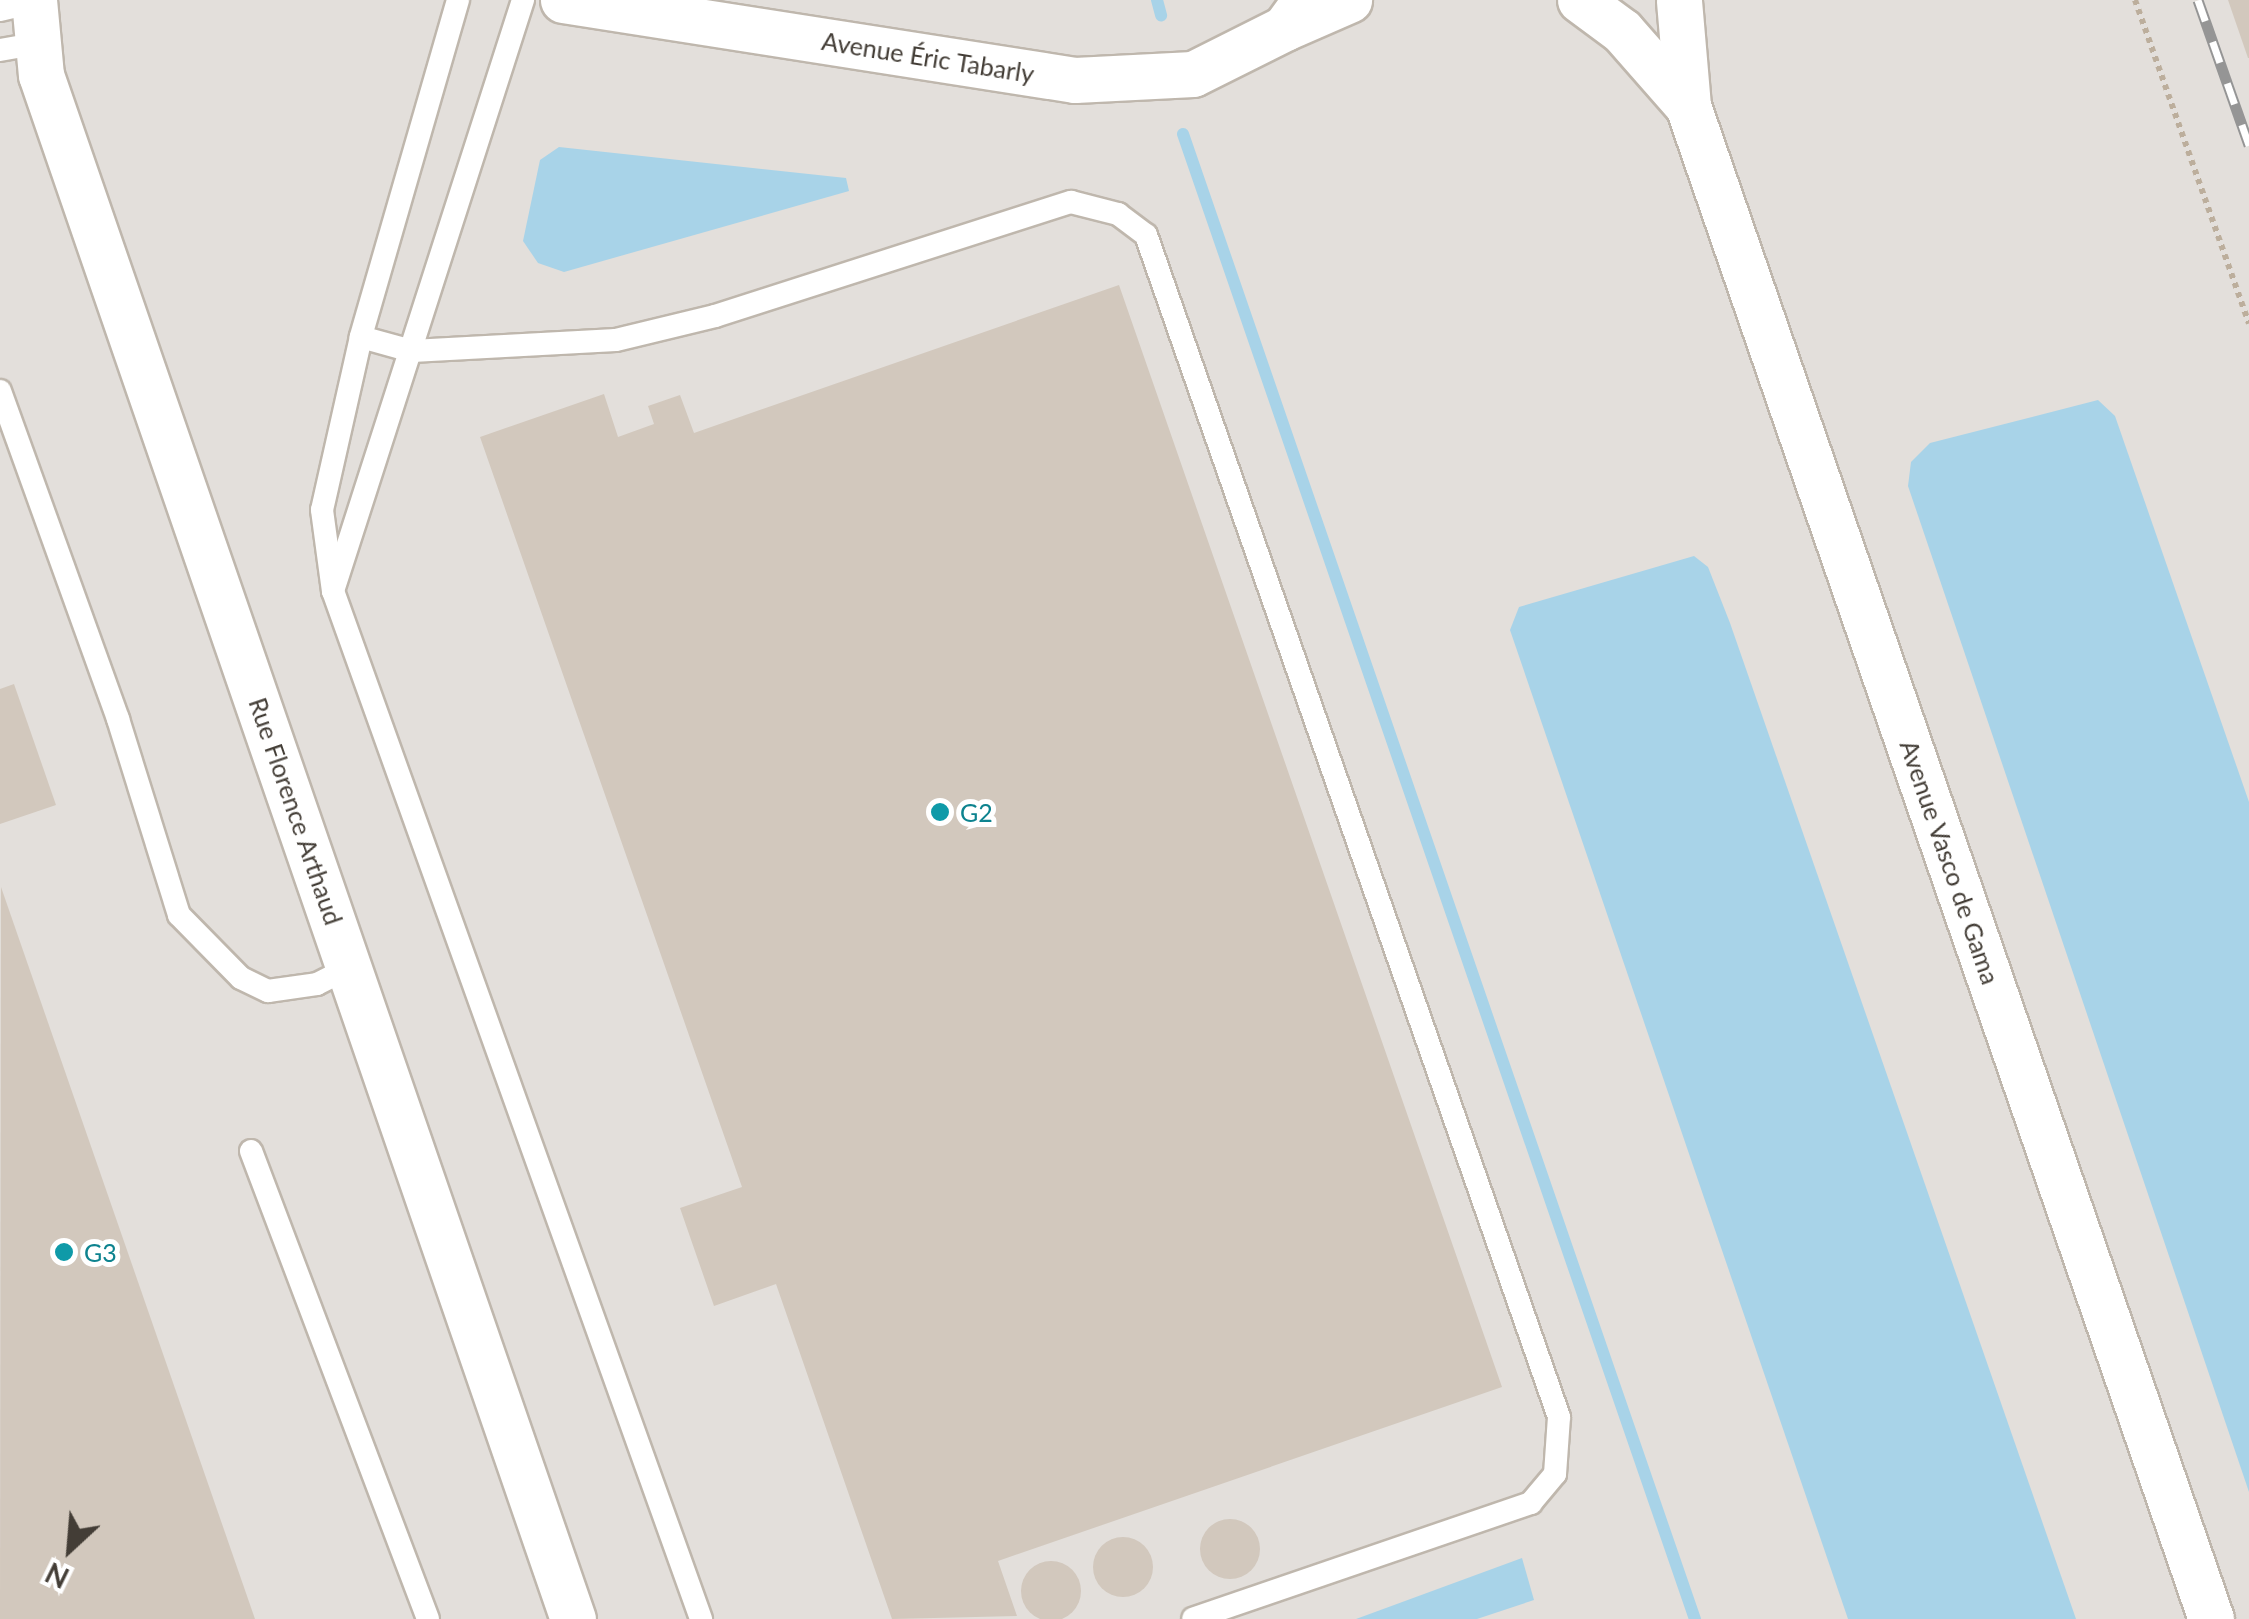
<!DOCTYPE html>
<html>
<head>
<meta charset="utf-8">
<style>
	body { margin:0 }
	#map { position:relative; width:2249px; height:1619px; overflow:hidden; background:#f1ede6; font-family:Lato,sans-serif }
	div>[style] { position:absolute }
	.industrial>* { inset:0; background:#e3dfdb; transform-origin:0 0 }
	.water>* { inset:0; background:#a8d3e8 }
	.stream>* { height:12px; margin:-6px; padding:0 6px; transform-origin:6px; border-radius:6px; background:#a8d3e8 }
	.building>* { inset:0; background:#d2c8bd }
	.round { border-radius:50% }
	.path>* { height:6px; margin-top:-3px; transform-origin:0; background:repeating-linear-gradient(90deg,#bcae9c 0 5px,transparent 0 10px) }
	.roads { filter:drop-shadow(2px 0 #bfb7ad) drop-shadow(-2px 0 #bfb7ad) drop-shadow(0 2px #bfb7ad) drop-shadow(0 -2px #bfb7ad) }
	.service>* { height:22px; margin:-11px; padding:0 11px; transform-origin:11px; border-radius:11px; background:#fff }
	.minor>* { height:45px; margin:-22.5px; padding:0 22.5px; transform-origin:22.5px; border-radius:22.5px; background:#fff }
	.rail>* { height:11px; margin-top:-5.5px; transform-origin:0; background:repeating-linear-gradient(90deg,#fff 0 22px,#959595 0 44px); box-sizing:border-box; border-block:2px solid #959595 }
	.dots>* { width:28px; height:28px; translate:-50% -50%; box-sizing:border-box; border:5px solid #fff; border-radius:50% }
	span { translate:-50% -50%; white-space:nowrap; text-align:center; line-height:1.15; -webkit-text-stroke:10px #fff; paint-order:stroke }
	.street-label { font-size:25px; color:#433d36 }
	.culture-label { font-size:25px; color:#0d838f }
	.left { translate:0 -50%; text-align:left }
	.north { position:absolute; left:20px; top:1499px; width:100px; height:100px; -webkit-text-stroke:8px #fff; paint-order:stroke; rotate:206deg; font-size:28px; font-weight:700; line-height:40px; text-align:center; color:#433d36 }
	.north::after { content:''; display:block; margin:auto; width:35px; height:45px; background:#433d36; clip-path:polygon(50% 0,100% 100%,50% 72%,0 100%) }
</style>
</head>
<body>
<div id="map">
	<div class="industrial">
		<div style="left:0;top:0;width:2249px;height:1619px"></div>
	</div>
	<div class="water">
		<div style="clip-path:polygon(559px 147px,846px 178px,849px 191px,564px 272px,538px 263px,523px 241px,540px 160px)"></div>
		<div style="clip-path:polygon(2098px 400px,2115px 416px,2249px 802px,2249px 1492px,1908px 486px,1911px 462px,1930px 443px)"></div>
		<div style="clip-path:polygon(1694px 556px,1708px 567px,1730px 623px,2076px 1619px,1848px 1619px,1510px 630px,1519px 607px)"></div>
		<div style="clip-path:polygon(1522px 1558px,1534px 1600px,1477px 1619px,1356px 1619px)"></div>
	</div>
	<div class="stream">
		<div style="left:1157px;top:0;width:16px;rotate:75deg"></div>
		<div style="left:1183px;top:134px;width:1571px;rotate:70.98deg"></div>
	</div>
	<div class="building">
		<div style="clip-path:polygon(2228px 0,2249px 0,2249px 58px,2248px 58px)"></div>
		<div style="clip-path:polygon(1119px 285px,1502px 1387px,998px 1561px,1017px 1616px,892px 1619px,776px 1284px,714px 1306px,680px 1208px,742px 1187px,480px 437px,604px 394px,618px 437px,654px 424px,648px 406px,680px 395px,694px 433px)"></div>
		<div style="clip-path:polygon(14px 684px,56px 805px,0 824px,0 689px)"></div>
		<div style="clip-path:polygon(1px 887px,255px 1619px,0 1619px)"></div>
		<div class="round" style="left:1200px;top:1519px;width:60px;height:60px"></div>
		<div class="round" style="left:1093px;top:1537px;width:60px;height:60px"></div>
		<div class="round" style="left:1021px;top:1561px;width:60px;height:60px"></div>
	</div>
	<div class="path">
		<div style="left:2135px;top:0;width:343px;rotate:70.6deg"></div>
	</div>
	<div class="roads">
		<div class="service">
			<div style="left:458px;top:0;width:351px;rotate:106.1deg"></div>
			<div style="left:361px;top:337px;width:177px;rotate:102.7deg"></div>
			<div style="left:322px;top:510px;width:82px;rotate:82.3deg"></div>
			<div style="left:333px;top:591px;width:621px;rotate:-72.18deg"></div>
			<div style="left:0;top:10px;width:35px;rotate:-13deg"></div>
			<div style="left:0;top:50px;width:39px;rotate:-10deg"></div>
			<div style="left:361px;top:337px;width:53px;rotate:15.4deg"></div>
			<div style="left:412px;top:351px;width:204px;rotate:-3.1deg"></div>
			<div style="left:616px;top:340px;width:102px;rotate:-13.6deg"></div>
			<div style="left:715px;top:316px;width:374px;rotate:-17.8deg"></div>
			<div style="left:1071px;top:202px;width:49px;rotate:14.3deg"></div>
			<div style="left:1118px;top:214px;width:35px;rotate:37deg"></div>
			<div style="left:1146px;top:235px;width:1252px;rotate:70.74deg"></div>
			<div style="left:1559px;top:1417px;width:57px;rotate:94deg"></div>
			<div style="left:1555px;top:1474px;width:38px;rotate:130deg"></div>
			<div style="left:1531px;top:1503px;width:357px;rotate:161.1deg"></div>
			<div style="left:0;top:391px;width:349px;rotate:70.2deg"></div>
			<div style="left:118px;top:719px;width:205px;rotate:72.7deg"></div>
			<div style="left:179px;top:915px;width:88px;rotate:45.5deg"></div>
			<div style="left:241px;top:978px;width:30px;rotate:26deg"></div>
			<div style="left:268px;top:991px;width:49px;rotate:-8.1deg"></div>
			<div style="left:317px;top:984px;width:37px;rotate:-27deg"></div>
			<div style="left:333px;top:591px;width:1092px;rotate:70.3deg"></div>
			<div style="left:251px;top:1151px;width:500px;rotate:69.28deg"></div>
		</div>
		<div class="minor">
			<div style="left:34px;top:0;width:75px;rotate:84.7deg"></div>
			<div style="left:41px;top:75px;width:1633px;rotate:70.99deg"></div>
			<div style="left:563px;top:0;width:518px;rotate:8.88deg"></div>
			<div style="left:1075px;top:80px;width:118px;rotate:-2.9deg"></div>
			<div style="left:1193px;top:74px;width:103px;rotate:-26.6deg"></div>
			<div style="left:1305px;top:0;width:34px;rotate:126deg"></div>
			<div style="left:1285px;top:28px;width:70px;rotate:-23.6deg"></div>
			<div style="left:1580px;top:0;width:52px;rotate:36.4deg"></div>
			<div style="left:1622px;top:31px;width:100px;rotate:48.7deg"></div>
			<div style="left:1688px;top:106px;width:106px;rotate:-94.9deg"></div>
			<div style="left:1688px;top:106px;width:1601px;rotate:70.93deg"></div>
		</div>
	</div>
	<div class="rail">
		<div style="left:2198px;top:0;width:154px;rotate:70.6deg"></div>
	</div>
	<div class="dots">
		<div style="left:940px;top:812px;background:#0f9aa8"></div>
		<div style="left:64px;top:1252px;background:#0f9aa8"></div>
	</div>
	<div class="street-label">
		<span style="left:928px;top:57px;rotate:9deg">Avenue Éric Tabarly</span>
		<span style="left:296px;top:811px;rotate:71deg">Rue Florence Arthaud</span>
		<span style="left:1950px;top:862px;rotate:71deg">Avenue Vasco de Gama</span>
	</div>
	<div class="culture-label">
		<span class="left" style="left:960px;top:812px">G2</span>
		<span class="left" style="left:84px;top:1252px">G3</span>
	</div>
	<div class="north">N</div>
</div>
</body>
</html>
